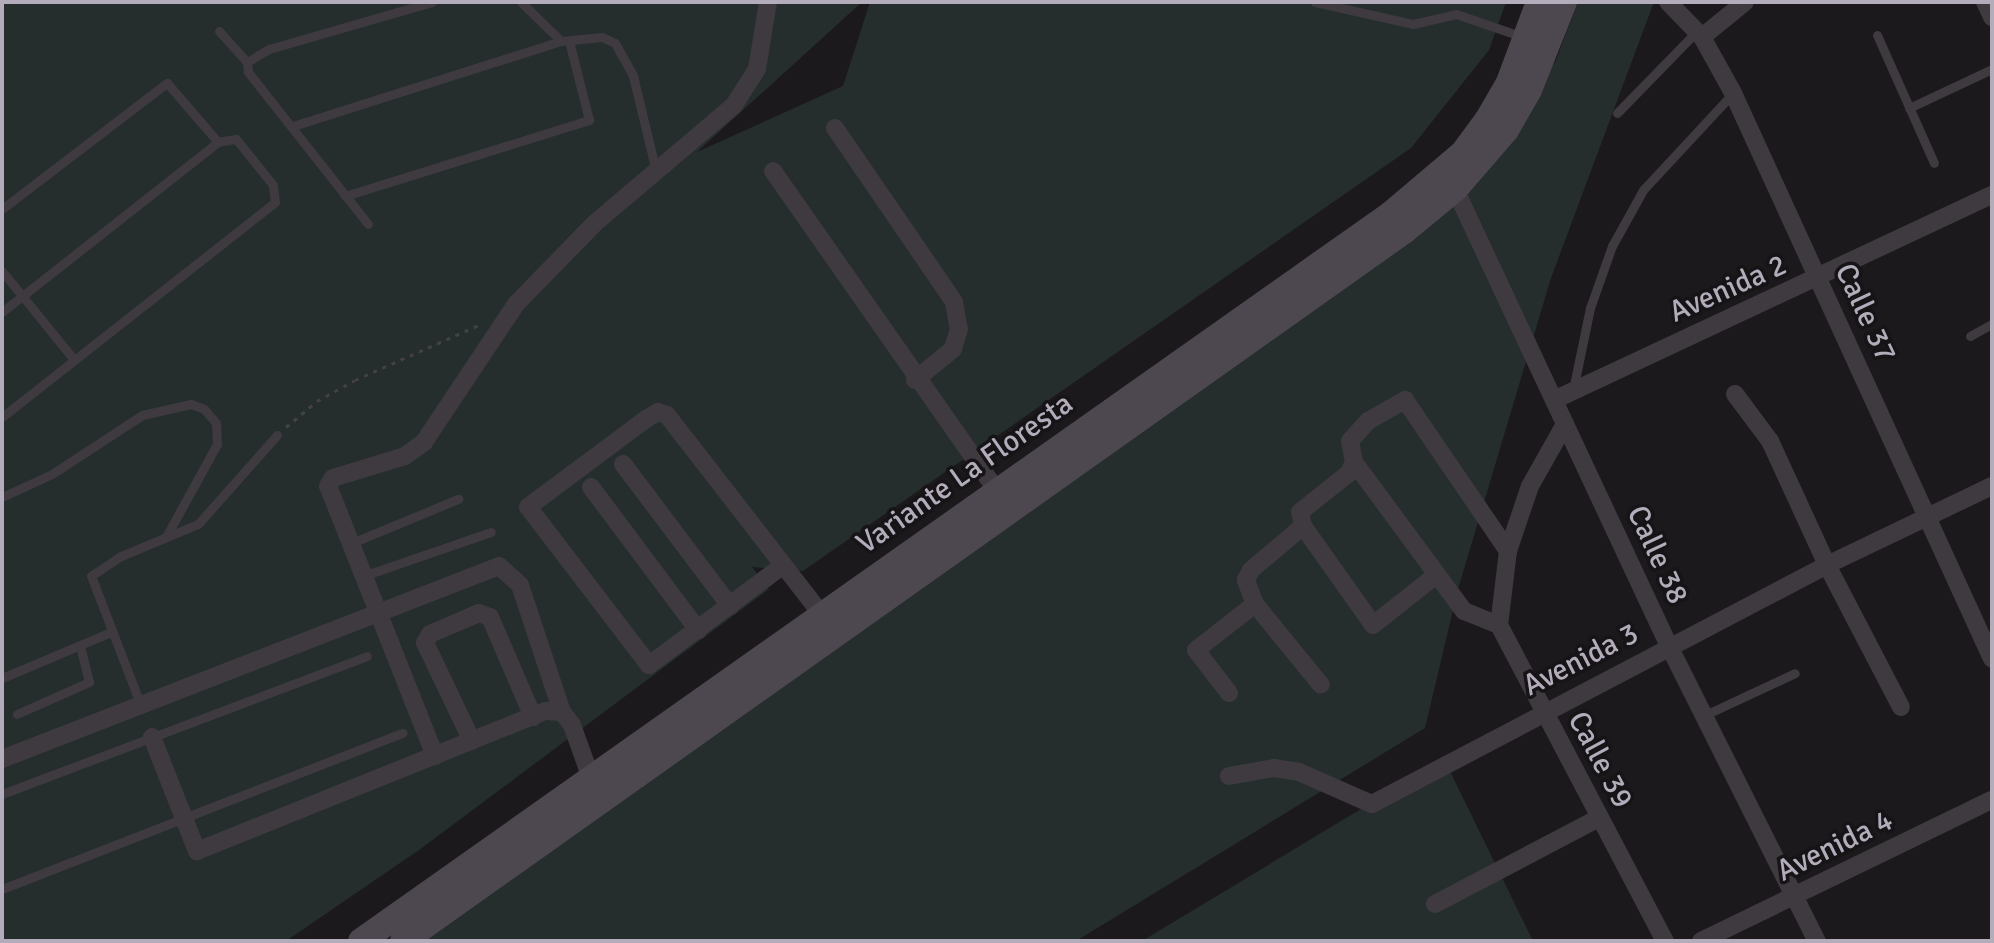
<!DOCTYPE html>
<html>
<head>
<meta charset="utf-8">
<style>
	body { margin:0 }
	#map { position:relative; width:1994px; height:943px; overflow:hidden; background:#1b191b; font-family:Signika,sans-serif }
	div>[style] { position:absolute }
	.green>* { inset:0; background:#252e2d }
	.path>* { height:3px; margin-top:-1.5px; transform-origin:0; background:repeating-linear-gradient(90deg,#444047 0 4px,transparent 0 10px) }
	.lane>* { height:9px; margin:-4.5px; padding:0 4.5px; transform-origin:4.5px; border-radius:4.5px; background:#3e3a40 }
	.street>* { height:18px; margin:-9px; padding:0 9px; transform-origin:9px; border-radius:9px; background:#3e3a40 }
	.secondary>* { height:26px; margin:-13px; padding:0 13px; transform-origin:13px; border-radius:13px; background:#4d4850 }
	span { translate:-50% -50%; white-space:nowrap; text-align:center; line-height:1.15; -webkit-text-stroke:7px #161416; paint-order:stroke }
	.street-label { font-size:30px; color:#b3acba }
	.frame { position:absolute; inset:0; border:4px solid #b3acba; pointer-events:none }
</style>
</head>
<body>
<div id="map">
	<div class="green">
		<div style="clip-path:polygon(2px 2px,862px 2px,697px 152px,843px 86px,870px 2px,1506px 2px,1489px 50px,1411px 148px,803px 571px,752px 567px,769px 589px,419px 850px,286px 941px,2px 941px)"></div>
		<div style="clip-path:polygon(1578px 2px,1654px 2px,1551px 278px,1458px 589px,1425px 728px,1076px 941px,415px 941px,1509px 133px,1556px 60px)"></div>
		<div style="clip-path:polygon(1444px 759px,1533px 941px,1142px 941px)"></div>
	</div>
	<div class="path">
		<div style="left:286px;top:427px;width:40px;rotate:-40deg"></div>
		<div style="left:317px;top:401px;width:43px;rotate:-28.9deg"></div>
		<div style="left:355px;top:380px;width:140px;rotate:-24deg"></div>
	</div>
	<div class="lane">
		<div style="left:521px;top:2px;width:56px;rotate:44.3deg"></div>
		<div style="left:561px;top:41px;width:41px;rotate:-5.6deg"></div>
		<div style="left:602px;top:37px;width:14px;rotate:25deg"></div>
		<div style="left:615px;top:43px;width:38px;rotate:61deg"></div>
		<div style="left:633px;top:76px;width:98px;rotate:76.4deg"></div>
		<div style="left:1315px;top:2px;width:100px;rotate:12.7deg"></div>
		<div style="left:1413px;top:24px;width:44px;rotate:-13.1deg"></div>
		<div style="left:1456px;top:14px;width:71px;rotate:18.9deg"></div>
		<div style="left:219px;top:31px;width:42px;rotate:47.9deg"></div>
		<div style="left:1877px;top:35px;width:140px;rotate:66deg"></div>
		<div style="left:1909px;top:108px;width:92px;rotate:-25.2deg"></div>
		<div style="left:1617px;top:113px;width:115px;rotate:-45.7deg"></div>
		<div style="left:293px;top:126px;width:281px;rotate:-17.6deg"></div>
		<div style="left:345px;top:196px;width:256px;rotate:-17.3deg"></div>
		<div style="left:589px;top:120px;width:81px;rotate:-104.2deg"></div>
		<div style="left:2px;top:209px;width:208px;rotate:-37.4deg"></div>
		<div style="left:167px;top:83px;width:78px;rotate:49.2deg"></div>
		<div style="left:218px;top:142px;width:275px;rotate:141.8deg"></div>
		<div style="left:368px;top:224px;width:194px;rotate:-128.3deg"></div>
		<div style="left:248px;top:72px;width:10px;rotate:-96deg"></div>
		<div style="left:247px;top:62px;width:26px;rotate:-31deg"></div>
		<div style="left:269px;top:49px;width:170px;rotate:-16.1deg"></div>
		<div style="left:2px;top:271px;width:111px;rotate:50.9deg"></div>
		<div style="left:1970px;top:336px;width:25px;rotate:-29deg"></div>
		<div style="left:1573px;top:390px;width:84px;rotate:-78.3deg"></div>
		<div style="left:1590px;top:308px;width:66px;rotate:-70.5deg"></div>
		<div style="left:1612px;top:246px;width:64px;rotate:-61deg"></div>
		<div style="left:1643px;top:190px;width:132px;rotate:-47.1deg"></div>
		<div style="left:2px;top:417px;width:347px;rotate:-38.2deg"></div>
		<div style="left:275px;top:202px;width:17px;rotate:-97deg"></div>
		<div style="left:273px;top:185px;width:59px;rotate:-128.8deg"></div>
		<div style="left:236px;top:139px;width:18px;rotate:171deg"></div>
		<div style="left:2px;top:497px;width:55px;rotate:-24.7deg"></div>
		<div style="left:52px;top:474px;width:108px;rotate:-33.2deg"></div>
		<div style="left:142px;top:415px;width:50px;rotate:-12.7deg"></div>
		<div style="left:191px;top:404px;width:14px;rotate:21deg"></div>
		<div style="left:204px;top:409px;width:18px;rotate:49deg"></div>
		<div style="left:216px;top:423px;width:21px;rotate:87deg"></div>
		<div style="left:217px;top:444px;width:104px;rotate:118.8deg"></div>
		<div style="left:354px;top:542px;width:113px;rotate:-22.5deg"></div>
		<div style="left:366px;top:575px;width:132px;rotate:-19deg"></div>
		<div style="left:2px;top:678px;width:118px;rotate:-22.9deg"></div>
		<div style="left:141px;top:706px;width:139px;rotate:-111deg"></div>
		<div style="left:91px;top:576px;width:36px;rotate:-34deg"></div>
		<div style="left:121px;top:556px;width:83px;rotate:-22.6deg"></div>
		<div style="left:198px;top:524px;width:119px;rotate:-48.4deg"></div>
		<div style="left:17px;top:714px;width:79px;rotate:-24deg"></div>
		<div style="left:89px;top:682px;width:38px;rotate:-104deg"></div>
		<div style="left:1705px;top:715px;width:99px;rotate:-25deg"></div>
		<div style="left:2px;top:794px;width:390px;rotate:-20.7deg"></div>
		<div style="left:2px;top:889px;width:430px;rotate:-21.3deg"></div>
	</div>
	<div class="street">
		<div style="left:1668px;top:2px;width:49px;rotate:45.8deg"></div>
		<div style="left:1702px;top:37px;width:64px;rotate:61deg"></div>
		<div style="left:1733px;top:93px;width:622px;rotate:65.41deg"></div>
		<div style="left:1985px;top:2px;width:17px;rotate:65deg"></div>
		<div style="left:1702px;top:37px;width:55px;rotate:-39.1deg"></div>
		<div style="left:835px;top:128px;width:211px;rotate:55.6deg"></div>
		<div style="left:954px;top:302px;width:27px;rotate:80deg"></div>
		<div style="left:959px;top:329px;width:21px;rotate:107deg"></div>
		<div style="left:953px;top:349px;width:49px;rotate:140.8deg"></div>
		<div style="left:773px;top:171px;width:391px;rotate:55deg"></div>
		<div style="left:1455px;top:189px;width:505px;rotate:64.91deg"></div>
		<div style="left:1669px;top:646px;width:330px;rotate:63.4deg"></div>
		<div style="left:1735px;top:394px;width:59px;rotate:53.3deg"></div>
		<div style="left:1770px;top:441px;width:136px;rotate:65.3deg"></div>
		<div style="left:1827px;top:565px;width:160px;rotate:62.5deg"></div>
		<div style="left:1554px;top:400px;width:484px;rotate:-25.1deg"></div>
		<div style="left:1565px;top:424px;width:71px;rotate:119.4deg"></div>
		<div style="left:1530px;top:486px;width:69px;rotate:108.7deg"></div>
		<div style="left:1508px;top:551px;width:75px;rotate:96.9deg"></div>
		<div style="left:1499px;top:625px;width:357px;rotate:62.3deg"></div>
		<div style="left:1354px;top:462px;width:185px;rotate:53.6deg"></div>
		<div style="left:1464px;top:611px;width:38px;rotate:22deg"></div>
		<div style="left:623px;top:464px;width:178px;rotate:53deg"></div>
		<div style="left:591px;top:487px;width:179px;rotate:53.2deg"></div>
		<div style="left:1303px;top:526px;width:121px;rotate:54.7deg"></div>
		<div style="left:1373px;top:625px;width:79px;rotate:-38.3deg"></div>
		<div style="left:782px;top:566px;width:166px;rotate:143.3deg"></div>
		<div style="left:649px;top:665px;width:199px;rotate:-127.4deg"></div>
		<div style="left:528px;top:507px;width:147px;rotate:-36.7deg"></div>
		<div style="left:646px;top:419px;width:14px;rotate:-30deg"></div>
		<div style="left:658px;top:412px;width:9px;rotate:18deg"></div>
		<div style="left:667px;top:415px;width:253px;rotate:52.2deg"></div>
		<div style="left:1255px;top:604px;width:104px;rotate:50.8deg"></div>
		<div style="left:1229px;top:693px;width:54px;rotate:-127.5deg"></div>
		<div style="left:1196px;top:650px;width:75px;rotate:-37.9deg"></div>
		<div style="left:1255px;top:604px;width:26px;rotate:-111deg"></div>
		<div style="left:1246px;top:580px;width:11px;rotate:-63deg"></div>
		<div style="left:1251px;top:570px;width:68px;rotate:-40.2deg"></div>
		<div style="left:1303px;top:526px;width:14px;rotate:-102deg"></div>
		<div style="left:1300px;top:512px;width:63px;rotate:-38.5deg"></div>
		<div style="left:1349px;top:473px;width:12px;rotate:-66deg"></div>
		<div style="left:1354px;top:462px;width:21px;rotate:-101deg"></div>
		<div style="left:1350px;top:441px;width:27px;rotate:-48deg"></div>
		<div style="left:1368px;top:421px;width:43px;rotate:-29.6deg"></div>
		<div style="left:1405px;top:400px;width:183px;rotate:55.7deg"></div>
		<div style="left:152px;top:737px;width:123px;rotate:68.5deg"></div>
		<div style="left:197px;top:851px;width:376px;rotate:-21.9deg"></div>
		<div style="left:546px;top:711px;width:16px;rotate:4deg"></div>
		<div style="left:472px;top:741px;width:109px;rotate:-115.6deg"></div>
		<div style="left:425px;top:643px;width:10px;rotate:-61deg"></div>
		<div style="left:430px;top:634px;width:53px;rotate:-23.2deg"></div>
		<div style="left:479px;top:613px;width:12px;rotate:20deg"></div>
		<div style="left:490px;top:617px;width:109px;rotate:66.7deg"></div>
		<div style="left:435px;top:756px;width:290px;rotate:-111.6deg"></div>
		<div style="left:328px;top:486px;width:9px;rotate:-58deg"></div>
		<div style="left:333px;top:478px;width:75px;rotate:-17deg"></div>
		<div style="left:405px;top:456px;width:24px;rotate:-36deg"></div>
		<div style="left:424px;top:442px;width:166px;rotate:-56.3deg"></div>
		<div style="left:516px;top:304px;width:113px;rotate:-45.7deg"></div>
		<div style="left:595px;top:223px;width:182px;rotate:-40.3deg"></div>
		<div style="left:734px;top:105px;width:43px;rotate:-57.4deg"></div>
		<div style="left:757px;top:69px;width:68px;rotate:-80.7deg"></div>
		<div style="left:2px;top:759px;width:533px;rotate:-21.22deg"></div>
		<div style="left:499px;top:566px;width:28px;rotate:42deg"></div>
		<div style="left:520px;top:585px;width:134px;rotate:71.7deg"></div>
		<div style="left:562px;top:712px;width:16px;rotate:52deg"></div>
		<div style="left:572px;top:725px;width:56px;rotate:70.3deg"></div>
		<div style="left:1229px;top:776px;width:46px;rotate:-10.1deg"></div>
		<div style="left:1274px;top:768px;width:25px;rotate:9deg"></div>
		<div style="left:1299px;top:772px;width:80px;rotate:23.7deg"></div>
		<div style="left:1372px;top:804px;width:514px;rotate:-27.71deg"></div>
		<div style="left:1827px;top:565px;width:183px;rotate:-25.6deg"></div>
		<div style="left:1435px;top:904px;width:185px;rotate:-27.7deg"></div>
		<div style="left:1701px;top:941px;width:323px;rotate:-25.9deg"></div>
	</div>
	<div class="secondary">
		<div style="left:361px;top:941px;width:1261px;rotate:-35.22deg"></div>
		<div style="left:1391px;top:214px;width:94px;rotate:-40.3deg"></div>
		<div style="left:1463px;top:153px;width:42px;rotate:-53.7deg"></div>
		<div style="left:1488px;top:119px;width:39px;rotate:-60deg"></div>
		<div style="left:1508px;top:85px;width:89px;rotate:-69.5deg"></div>
		<div style="left:403px;top:941px;width:1227px;rotate:-35.35deg"></div>
		<div style="left:1404px;top:231px;width:66px;rotate:-39.5deg"></div>
		<div style="left:1455px;top:189px;width:78px;rotate:-49.2deg"></div>
		<div style="left:1506px;top:130px;width:46px;rotate:-60.1deg"></div>
		<div style="left:1529px;top:90px;width:95px;rotate:-68.3deg"></div>
	</div>
	<div class="street-label">
		<span style="left:1728px;top:289px;rotate:-24deg">Avenida 2</span>
		<span style="left:1865px;top:313px;rotate:65deg">Calle 37</span>
		<span style="left:965px;top:474px;rotate:-35deg">Variante La Floresta</span>
		<span style="left:1657px;top:555px;rotate:65deg">Calle 38</span>
		<span style="left:1581px;top:660px;rotate:-27deg">Avenida 3</span>
		<span style="left:1600px;top:760px;rotate:62deg">Calle 39</span>
		<span style="left:1835px;top:846px;rotate:-26deg">Avenida 4</span>
	</div>
	<div class="frame"></div>
</div>
</body>
</html>
